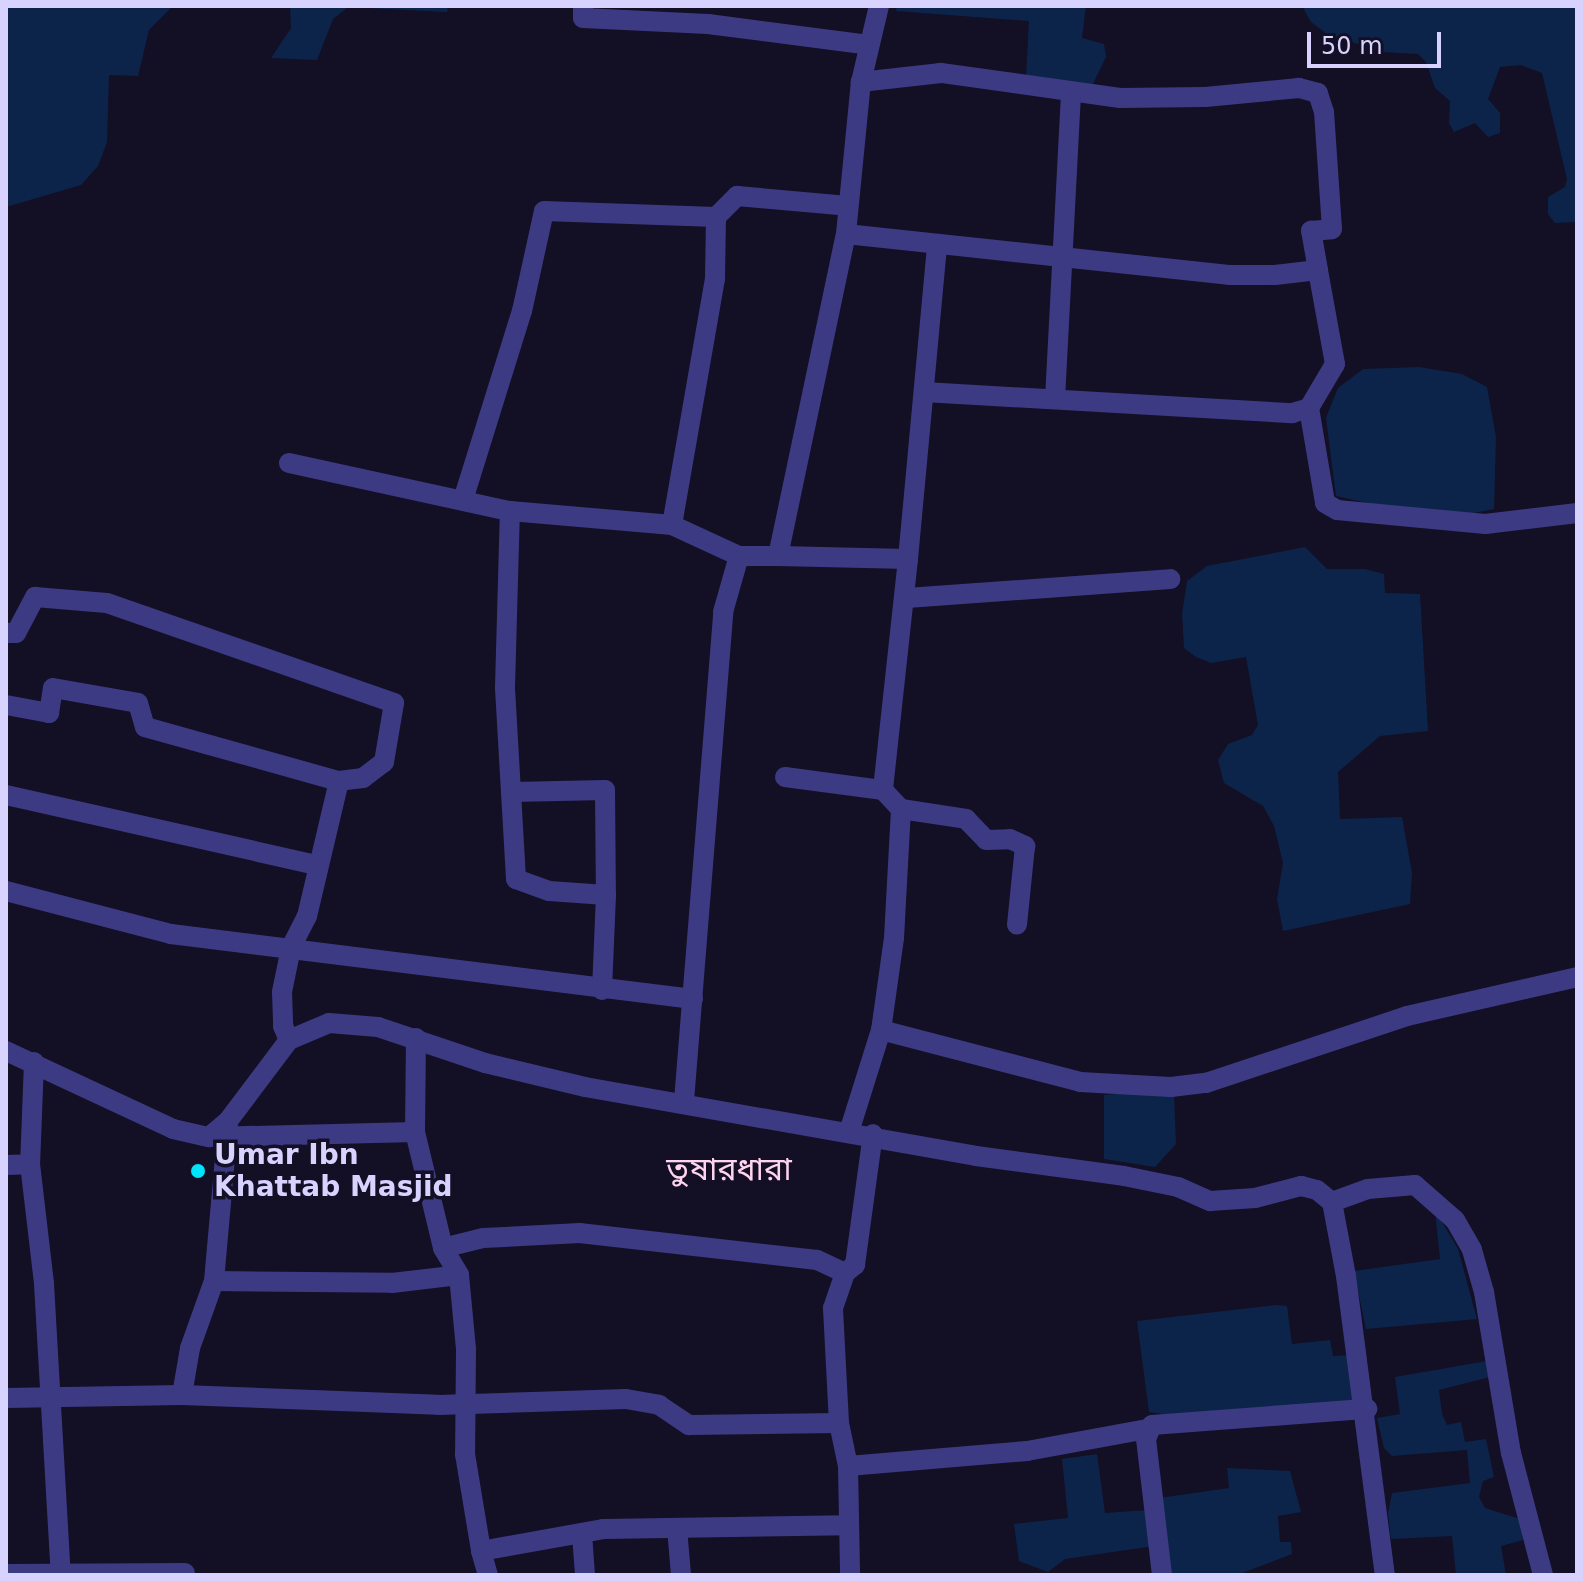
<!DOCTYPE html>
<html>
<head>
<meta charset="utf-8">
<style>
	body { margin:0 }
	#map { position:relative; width:1583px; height:1581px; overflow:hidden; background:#130f25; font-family:"DejaVu Sans","Noto Sans Bengali",sans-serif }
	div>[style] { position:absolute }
	.water>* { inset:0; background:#0d244a }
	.minor>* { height:20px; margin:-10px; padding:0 10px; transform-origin:10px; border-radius:10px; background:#3d3a84 }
	.dots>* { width:22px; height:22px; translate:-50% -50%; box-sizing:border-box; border:4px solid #130f25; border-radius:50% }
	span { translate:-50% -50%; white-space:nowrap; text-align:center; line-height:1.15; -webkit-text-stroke:7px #130f25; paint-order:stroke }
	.poi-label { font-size:28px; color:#d8d2ff; font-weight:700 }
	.left { translate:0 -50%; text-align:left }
	.quarter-label { font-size:32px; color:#ffd4ef }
	.frame { position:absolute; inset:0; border:8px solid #d8d2ff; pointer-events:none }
	.scale { position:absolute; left:1307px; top:32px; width:134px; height:36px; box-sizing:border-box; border:4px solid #d8d2ff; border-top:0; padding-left:10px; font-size:24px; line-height:28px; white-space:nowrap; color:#d8d2ff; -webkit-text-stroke:6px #130f25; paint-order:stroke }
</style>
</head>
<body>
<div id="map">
	<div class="water">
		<div style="clip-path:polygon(6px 6px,173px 6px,149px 30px,138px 76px,109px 75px,107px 142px,98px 166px,81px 185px,6px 207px)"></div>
		<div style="clip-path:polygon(290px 6px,448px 6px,447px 12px,348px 7px,333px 19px,317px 60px,271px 58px,291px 28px)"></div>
		<div style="clip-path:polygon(897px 6px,1086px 6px,1082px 38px,1104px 44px,1106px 57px,1091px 88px,1026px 77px,1029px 21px,896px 11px)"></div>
		<div style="clip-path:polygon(1302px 6px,1577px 6px,1577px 222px,1555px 223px,1548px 214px,1548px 197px,1565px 187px,1567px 179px,1542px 73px,1521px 65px,1500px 67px,1488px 99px,1500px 113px,1500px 133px,1488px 137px,1475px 123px,1454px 132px,1449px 123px,1450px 101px,1435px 88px,1426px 62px,1418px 54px,1383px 52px,1327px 34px,1311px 22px)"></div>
		<div style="clip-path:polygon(1419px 367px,1462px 374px,1487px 387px,1496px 437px,1494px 509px,1469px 514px,1390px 508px,1336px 496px,1326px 418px,1338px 388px,1363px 369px)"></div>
		<div style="clip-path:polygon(1305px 547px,1327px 569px,1365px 569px,1384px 574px,1385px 593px,1420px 594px,1428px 731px,1380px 736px,1338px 772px,1340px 819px,1402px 817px,1412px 873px,1410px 904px,1283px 931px,1277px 899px,1283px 863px,1274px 826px,1263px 806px,1224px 783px,1218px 760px,1228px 744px,1252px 735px,1258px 725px,1246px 657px,1211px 663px,1196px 657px,1184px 648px,1182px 614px,1187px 581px,1207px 566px)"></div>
		<div style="clip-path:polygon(1149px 1091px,1174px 1094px,1176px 1144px,1155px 1167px,1104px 1159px,1104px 1095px)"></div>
		<div style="clip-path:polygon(1435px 1210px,1458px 1249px,1477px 1319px,1366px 1329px,1354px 1271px,1440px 1259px)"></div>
		<div style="clip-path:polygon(1276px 1305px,1287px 1306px,1292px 1344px,1330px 1340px,1333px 1356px,1353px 1355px,1359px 1402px,1177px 1416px,1149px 1412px,1137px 1321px)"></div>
		<div style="clip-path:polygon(1487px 1361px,1490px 1377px,1439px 1390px,1442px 1414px,1447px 1425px,1461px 1422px,1465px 1442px,1486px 1439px,1494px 1477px,1483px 1481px,1479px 1497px,1485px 1508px,1520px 1519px,1523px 1540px,1501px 1546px,1506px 1575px,1456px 1575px,1452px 1536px,1391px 1539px,1388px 1513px,1392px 1493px,1470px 1483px,1467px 1450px,1392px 1456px,1384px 1448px,1377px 1418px,1400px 1414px,1395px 1377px)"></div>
		<div style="clip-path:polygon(1097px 1454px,1105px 1513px,1149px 1510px,1154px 1546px,1065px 1559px,1048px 1572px,1019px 1561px,1014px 1524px,1068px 1518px,1062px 1459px)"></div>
		<div style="clip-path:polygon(1227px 1468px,1290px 1471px,1301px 1512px,1278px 1516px,1280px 1542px,1291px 1542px,1292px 1554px,1237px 1575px,1167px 1575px,1159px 1498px,1229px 1488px)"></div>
	</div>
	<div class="minor">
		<div style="left:583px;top:6px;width:12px;rotate:90deg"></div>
		<div style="left:583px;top:18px;width:125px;rotate:2.7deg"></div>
		<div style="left:708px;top:24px;width:162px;rotate:7.4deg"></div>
		<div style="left:846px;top:234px;width:385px;rotate:6.1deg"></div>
		<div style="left:1229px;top:275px;width:46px"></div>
		<div style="left:1275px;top:275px;width:43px;rotate:-6.6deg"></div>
		<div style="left:1318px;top:270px;width:40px;rotate:-100deg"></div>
		<div style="left:1311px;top:231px;width:21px;rotate:-5deg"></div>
		<div style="left:1332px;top:229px;width:117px;rotate:-93.9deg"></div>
		<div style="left:1324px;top:112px;width:20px;rotate:-108deg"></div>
		<div style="left:1318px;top:93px;width:20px;rotate:-165deg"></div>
		<div style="left:1299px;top:88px;width:94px;rotate:174.5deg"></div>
		<div style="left:1205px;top:97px;width:85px;rotate:179.3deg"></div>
		<div style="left:1120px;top:98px;width:181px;rotate:-172deg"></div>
		<div style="left:941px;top:73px;width:81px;rotate:173.6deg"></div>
		<div style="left:924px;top:392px;width:369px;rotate:3.3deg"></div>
		<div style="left:1292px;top:413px;width:18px;rotate:-16deg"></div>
		<div style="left:1309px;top:408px;width:51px;rotate:-59.4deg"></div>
		<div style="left:1335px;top:364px;width:96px;rotate:-100.3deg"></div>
		<div style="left:1055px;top:399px;width:306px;rotate:-87deg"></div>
		<div style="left:1309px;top:408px;width:96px;rotate:80.4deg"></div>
		<div style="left:1325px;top:503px;width:14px;rotate:30deg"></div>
		<div style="left:1337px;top:510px;width:149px;rotate:5.4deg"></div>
		<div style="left:1485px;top:524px;width:93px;rotate:-6.8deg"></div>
		<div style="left:289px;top:463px;width:226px;rotate:12.3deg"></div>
		<div style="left:463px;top:500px;width:198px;rotate:-72.7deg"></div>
		<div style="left:522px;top:311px;width:102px;rotate:-77.6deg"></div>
		<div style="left:544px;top:211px;width:172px;rotate:2deg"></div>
		<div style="left:739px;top:556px;width:74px;rotate:-155.2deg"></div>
		<div style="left:672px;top:525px;width:250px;rotate:-80.1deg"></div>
		<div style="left:715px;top:279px;width:62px;rotate:-89.1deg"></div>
		<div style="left:716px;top:217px;width:30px;rotate:-45deg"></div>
		<div style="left:737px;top:196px;width:111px;rotate:5.1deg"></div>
		<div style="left:778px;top:556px;width:130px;rotate:1.3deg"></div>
		<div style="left:908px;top:559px;width:232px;rotate:96.2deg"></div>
		<div style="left:883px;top:790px;width:26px;rotate:47deg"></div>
		<div style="left:901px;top:809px;width:129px;rotate:93.1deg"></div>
		<div style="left:894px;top:938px;width:93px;rotate:98deg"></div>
		<div style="left:881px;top:1030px;width:107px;rotate:107.4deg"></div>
		<div style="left:908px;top:559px;width:314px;rotate:-84.7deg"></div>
		<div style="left:907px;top:598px;width:264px;rotate:-4.1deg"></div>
		<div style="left:6px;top:633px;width:10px"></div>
		<div style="left:16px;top:633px;width:41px;rotate:-62.2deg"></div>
		<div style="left:35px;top:597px;width:72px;rotate:4.8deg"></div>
		<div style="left:107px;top:603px;width:304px;rotate:19.2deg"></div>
		<div style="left:394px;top:703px;width:60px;rotate:99.6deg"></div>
		<div style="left:384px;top:762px;width:26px;rotate:143deg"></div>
		<div style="left:363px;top:778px;width:24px;rotate:173deg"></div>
		<div style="left:339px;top:781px;width:139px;rotate:103.3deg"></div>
		<div style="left:307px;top:916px;width:36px;rotate:117deg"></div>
		<div style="left:291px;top:948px;width:45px;rotate:101.6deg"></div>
		<div style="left:282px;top:992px;width:34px;rotate:88deg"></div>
		<div style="left:283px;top:1026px;width:15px;rotate:67deg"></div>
		<div style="left:6px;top:705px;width:44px;rotate:10.5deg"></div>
		<div style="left:49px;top:713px;width:25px;rotate:-81deg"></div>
		<div style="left:53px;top:688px;width:86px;rotate:10deg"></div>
		<div style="left:138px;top:703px;width:25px;rotate:74deg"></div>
		<div style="left:145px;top:727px;width:201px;rotate:15.6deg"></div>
		<div style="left:785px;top:777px;width:99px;rotate:7.6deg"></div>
		<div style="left:511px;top:792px;width:94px;rotate:-1.2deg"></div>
		<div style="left:605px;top:790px;width:105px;rotate:89.5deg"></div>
		<div style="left:6px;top:795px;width:319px;rotate:12.7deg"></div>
		<div style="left:901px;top:809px;width:66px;rotate:8.7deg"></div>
		<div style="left:966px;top:819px;width:29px;rotate:46deg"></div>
		<div style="left:986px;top:840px;width:24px;rotate:-2deg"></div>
		<div style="left:1010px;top:839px;width:17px;rotate:25deg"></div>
		<div style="left:1025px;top:846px;width:79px;rotate:95.8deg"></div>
		<div style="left:6px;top:891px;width:171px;rotate:14.6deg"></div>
		<div style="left:171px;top:934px;width:526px;rotate:7.1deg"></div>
		<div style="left:602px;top:990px;width:95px;rotate:-87.6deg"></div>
		<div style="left:606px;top:895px;width:57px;rotate:-176deg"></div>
		<div style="left:549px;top:891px;width:35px;rotate:-160deg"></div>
		<div style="left:516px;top:879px;width:192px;rotate:-93.3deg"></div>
		<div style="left:505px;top:687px;width:176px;rotate:-88.4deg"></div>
		<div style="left:510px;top:511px;width:163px;rotate:4.9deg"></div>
		<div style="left:881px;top:1030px;width:206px;rotate:14.6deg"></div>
		<div style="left:1080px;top:1082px;width:91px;rotate:3.1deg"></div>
		<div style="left:1171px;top:1087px;width:35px;rotate:-7deg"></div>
		<div style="left:1206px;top:1083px;width:212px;rotate:-18.4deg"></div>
		<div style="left:1407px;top:1016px;width:174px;rotate:-12.9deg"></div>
		<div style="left:6px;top:1051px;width:184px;rotate:25deg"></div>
		<div style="left:173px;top:1129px;width:37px;rotate:13deg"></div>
		<div style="left:209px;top:1137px;width:25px;rotate:-40deg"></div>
		<div style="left:228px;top:1121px;width:101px;rotate:-53deg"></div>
		<div style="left:289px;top:1040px;width:43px;rotate:-23deg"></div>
		<div style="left:329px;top:1023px;width:49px;rotate:4.7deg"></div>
		<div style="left:378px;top:1027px;width:113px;rotate:18.6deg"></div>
		<div style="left:485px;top:1063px;width:103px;rotate:13.5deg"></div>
		<div style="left:585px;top:1087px;width:397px;rotate:10deg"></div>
		<div style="left:976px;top:1156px;width:149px;rotate:7.7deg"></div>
		<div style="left:1124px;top:1176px;width:55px;rotate:11.5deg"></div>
		<div style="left:1178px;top:1187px;width:35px;rotate:24deg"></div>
		<div style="left:1210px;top:1201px;width:45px;rotate:-3.8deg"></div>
		<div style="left:1255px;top:1198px;width:48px;rotate:-14.6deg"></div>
		<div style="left:1301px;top:1186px;width:16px;rotate:14deg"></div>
		<div style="left:1317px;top:1190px;width:19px;rotate:39deg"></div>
		<div style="left:1332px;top:1202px;width:75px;rotate:79.3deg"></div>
		<div style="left:1346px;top:1276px;width:302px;rotate:82.6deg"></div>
		<div style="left:34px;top:1062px;width:102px;rotate:92.2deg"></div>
		<div style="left:30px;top:1164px;width:121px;rotate:83.3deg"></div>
		<div style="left:44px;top:1284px;width:291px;rotate:86.7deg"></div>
		<div style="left:684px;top:1101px;width:491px;rotate:-85.4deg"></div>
		<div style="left:723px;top:612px;width:58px;rotate:-74.1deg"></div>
		<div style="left:739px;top:556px;width:39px"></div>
		<div style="left:778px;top:556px;width:329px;rotate:-78.1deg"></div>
		<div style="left:846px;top:234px;width:153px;rotate:-84.4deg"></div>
		<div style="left:861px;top:82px;width:78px;rotate:-76.7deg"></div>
		<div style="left:415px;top:1132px;width:94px;rotate:-89.4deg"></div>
		<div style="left:209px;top:1137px;width:206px;rotate:-1.4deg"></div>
		<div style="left:415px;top:1132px;width:119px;rotate:76.4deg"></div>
		<div style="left:6px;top:1165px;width:24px;rotate:-2deg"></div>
		<div style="left:1332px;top:1202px;width:38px;rotate:-20deg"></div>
		<div style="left:1368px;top:1189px;width:47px;rotate:-4.9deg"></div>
		<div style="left:1415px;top:1185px;width:53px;rotate:41.2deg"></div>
		<div style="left:1455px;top:1220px;width:34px;rotate:60deg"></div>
		<div style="left:1472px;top:1250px;width:44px;rotate:74.1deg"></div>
		<div style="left:1484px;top:1292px;width:163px;rotate:80.5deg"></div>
		<div style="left:1511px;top:1453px;width:126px;rotate:75.3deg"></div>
		<div style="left:845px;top:1273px;width:31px;rotate:-155deg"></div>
		<div style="left:817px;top:1260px;width:239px;rotate:-173.5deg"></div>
		<div style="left:580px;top:1233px;width:97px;rotate:177deg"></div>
		<div style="left:483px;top:1238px;width:41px;rotate:166deg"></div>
		<div style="left:443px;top:1248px;width:31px;rotate:59deg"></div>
		<div style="left:459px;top:1275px;width:74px;rotate:84.6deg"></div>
		<div style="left:466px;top:1349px;width:105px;rotate:90.5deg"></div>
		<div style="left:465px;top:1454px;width:98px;rotate:80.6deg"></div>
		<div style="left:481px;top:1551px;width:124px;rotate:-10.2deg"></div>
		<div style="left:603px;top:1529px;width:243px;rotate:-0.9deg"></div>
		<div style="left:214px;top:1281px;width:157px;rotate:-84.9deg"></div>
		<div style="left:182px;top:1395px;width:48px;rotate:-80.3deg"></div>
		<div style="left:190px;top:1348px;width:71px;rotate:-70.3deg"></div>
		<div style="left:214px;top:1281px;width:178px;rotate:0.6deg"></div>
		<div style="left:392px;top:1283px;width:67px;rotate:-6.8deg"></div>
		<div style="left:6px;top:1398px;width:176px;rotate:-1deg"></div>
		<div style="left:182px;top:1395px;width:256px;rotate:2.2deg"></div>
		<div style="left:438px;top:1405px;width:188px;rotate:-1.8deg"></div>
		<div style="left:626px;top:1399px;width:34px;rotate:10deg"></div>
		<div style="left:659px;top:1405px;width:36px;rotate:34deg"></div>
		<div style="left:689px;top:1425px;width:150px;rotate:-0.8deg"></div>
		<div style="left:839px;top:1423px;width:115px;rotate:-93deg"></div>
		<div style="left:833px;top:1308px;width:37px;rotate:-71deg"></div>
		<div style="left:845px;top:1273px;width:13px;rotate:-39deg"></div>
		<div style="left:855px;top:1265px;width:132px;rotate:-82.2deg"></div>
		<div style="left:839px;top:1423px;width:44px;rotate:78.2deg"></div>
		<div style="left:848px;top:1466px;width:109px;rotate:88.9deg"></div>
		<div style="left:848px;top:1466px;width:180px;rotate:-4.8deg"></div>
		<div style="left:1027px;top:1451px;width:122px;rotate:-10.4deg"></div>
		<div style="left:677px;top:1528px;width:47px;rotate:85.1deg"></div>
		<div style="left:582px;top:1534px;width:41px;rotate:85.8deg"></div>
		<div style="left:481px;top:1551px;width:25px;rotate:74deg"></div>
		<div style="left:6px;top:1574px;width:179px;rotate:-0.3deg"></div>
		<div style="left:1162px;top:1575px;width:137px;rotate:-96.7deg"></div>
		<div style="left:1146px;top:1439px;width:15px;rotate:-67deg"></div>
		<div style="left:1152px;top:1425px;width:216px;rotate:-4.3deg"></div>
	</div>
	<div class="dots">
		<div style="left:198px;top:1171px;background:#01e2fc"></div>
	</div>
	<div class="poi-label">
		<span class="left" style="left:214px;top:1171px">Umar Ibn<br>Khattab Masjid</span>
	</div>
	<div class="quarter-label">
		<span style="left:729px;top:1169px">তুষারধারা</span>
	</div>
	<div class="frame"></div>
	<div class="scale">50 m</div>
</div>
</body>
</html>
